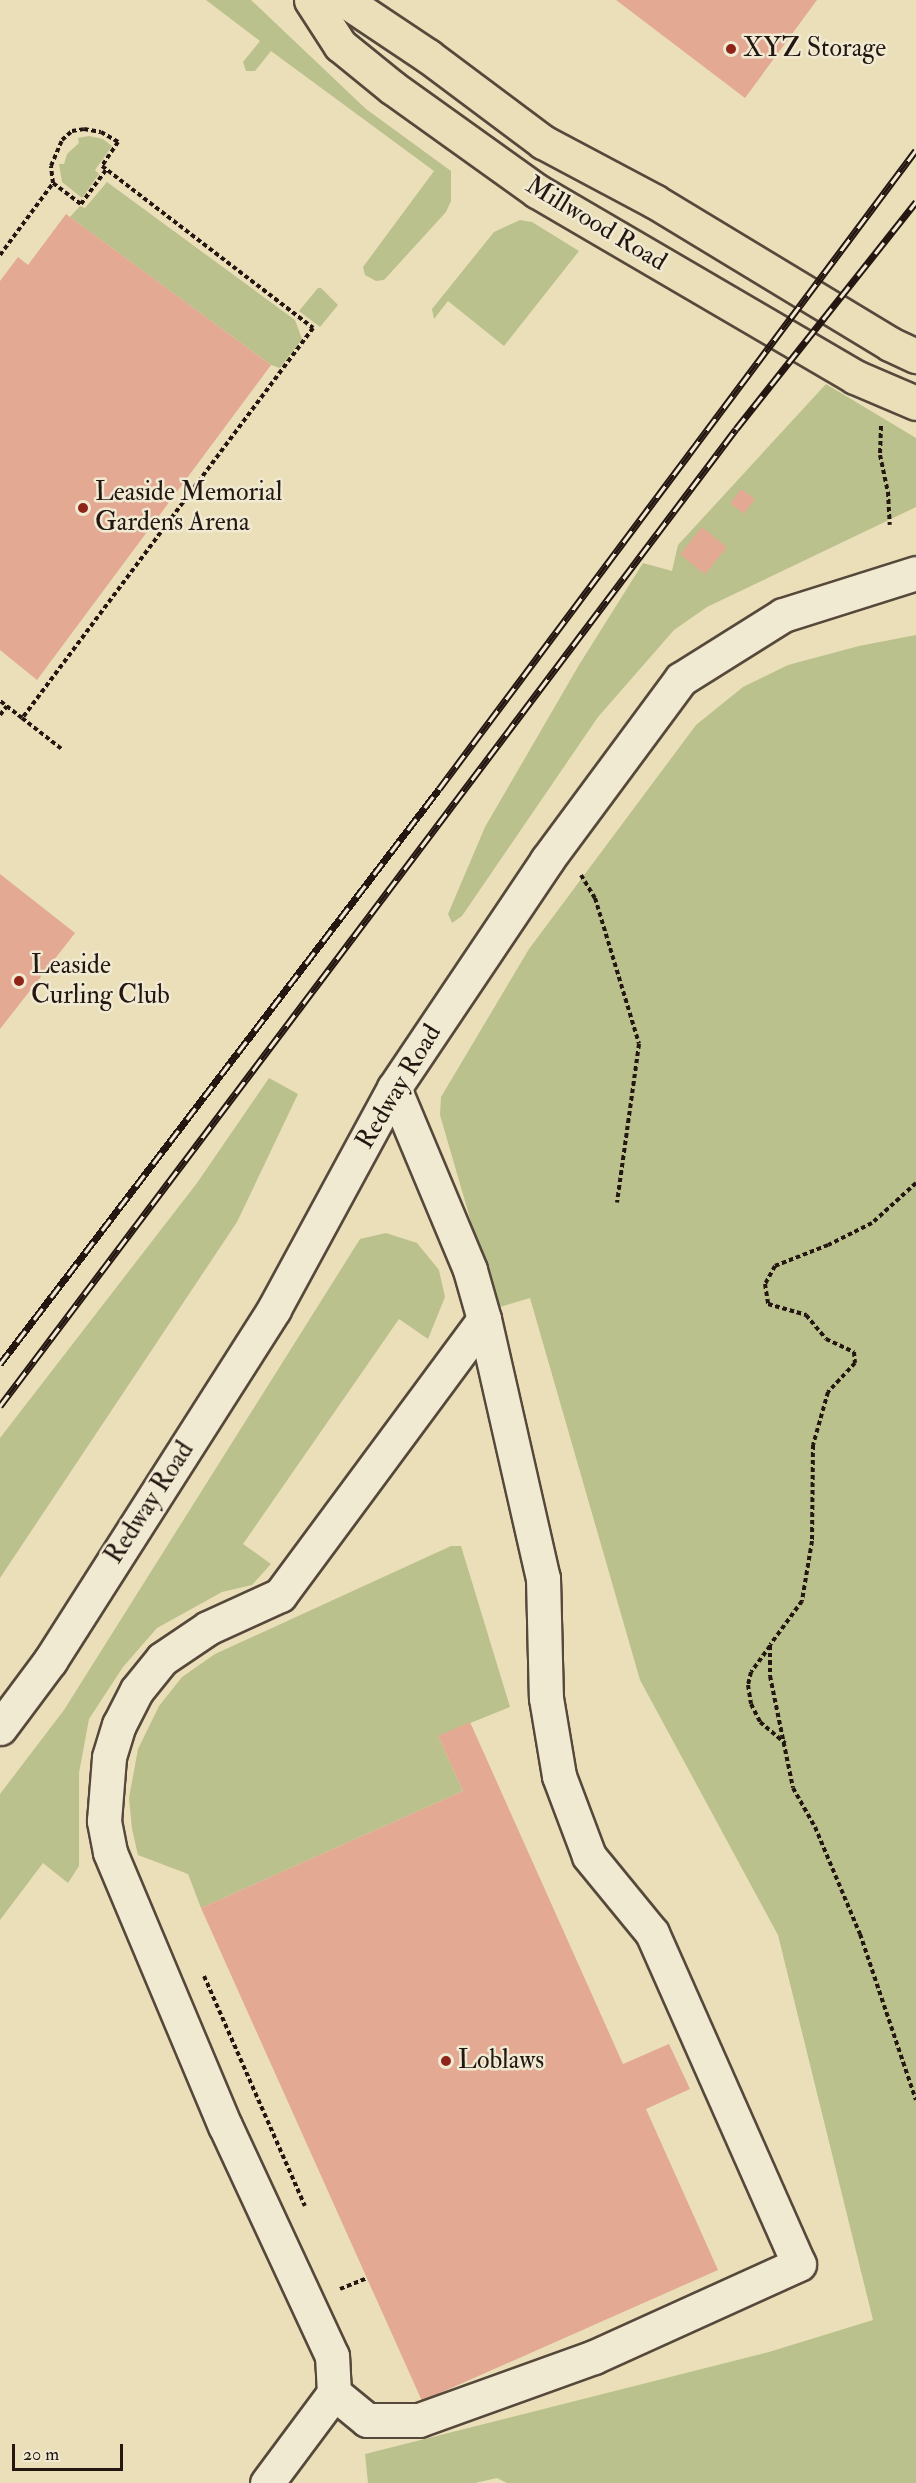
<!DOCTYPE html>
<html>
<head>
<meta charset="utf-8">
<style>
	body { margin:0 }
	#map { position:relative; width:916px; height:2483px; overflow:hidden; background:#eadfb9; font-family:"IM FELL Double Pica",serif }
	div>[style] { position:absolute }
	.green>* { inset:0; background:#bac18c }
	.building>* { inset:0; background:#e3a993; transform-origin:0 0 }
	.path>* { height:4px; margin-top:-2px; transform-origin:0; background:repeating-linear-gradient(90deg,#241611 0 4.5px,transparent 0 7.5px) }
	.roads { filter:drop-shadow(2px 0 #56483b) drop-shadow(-2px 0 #56483b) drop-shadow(0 2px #56483b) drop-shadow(0 -2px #56483b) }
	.minor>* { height:33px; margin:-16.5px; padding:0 16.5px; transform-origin:16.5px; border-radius:16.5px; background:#f1ead2 }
	.major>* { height:33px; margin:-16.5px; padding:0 16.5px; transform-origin:16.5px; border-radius:16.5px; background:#eadfb9 }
	.rail>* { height:7px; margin-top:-3.5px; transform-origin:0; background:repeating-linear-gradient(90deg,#f1ead2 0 14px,#241611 0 28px); box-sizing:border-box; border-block:2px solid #241611 }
	.dots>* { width:16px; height:16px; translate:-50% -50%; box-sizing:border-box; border:3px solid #f1ead2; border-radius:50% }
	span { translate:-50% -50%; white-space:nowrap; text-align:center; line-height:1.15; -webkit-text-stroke:5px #f1ead2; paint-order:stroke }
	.poi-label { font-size:26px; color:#241611 }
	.left { translate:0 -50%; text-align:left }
	.street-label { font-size:26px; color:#241611 }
	.scale { position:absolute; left:12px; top:2444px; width:111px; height:27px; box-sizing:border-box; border:3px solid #241611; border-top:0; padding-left:8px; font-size:18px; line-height:21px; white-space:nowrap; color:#241611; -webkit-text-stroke:4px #f1ead2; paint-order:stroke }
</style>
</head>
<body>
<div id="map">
	<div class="green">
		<div style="clip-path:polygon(206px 0,251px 0,366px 109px,451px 171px,451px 201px,446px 212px,384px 280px,376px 281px,365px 275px,363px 267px,434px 171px,271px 51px,255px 71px,246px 71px,243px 62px,260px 41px)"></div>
		<div style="clip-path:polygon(89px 136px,103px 139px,112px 146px,95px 170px,99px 174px,82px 198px,62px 182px,59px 164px,64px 164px,67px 154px,79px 143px,78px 138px)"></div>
		<div style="clip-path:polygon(107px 182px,295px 320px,302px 339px,280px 368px,271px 365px,70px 217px,80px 206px,85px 208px)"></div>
		<div style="clip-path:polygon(520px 220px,532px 222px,579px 251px,504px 346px,448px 301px,434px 319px,432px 309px,494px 232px)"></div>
		<div style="clip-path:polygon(318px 288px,321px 288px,338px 305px,320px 327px,299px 311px)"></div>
		<div style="clip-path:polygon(826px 384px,916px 438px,916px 507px,707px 607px,674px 630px,598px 717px,462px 916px,452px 923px,448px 914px,485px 827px,579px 665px,643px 563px,672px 571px,678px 545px)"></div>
		<div style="clip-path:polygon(916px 635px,916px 2483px,507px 2483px,497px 2478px,475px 2483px,368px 2483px,365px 2454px,769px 2352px,873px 2320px,778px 1935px,640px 1680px,530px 1298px,496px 1308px,440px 1115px,441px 1097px,529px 949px,696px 725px,743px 687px,788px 665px,859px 646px)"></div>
		<div style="clip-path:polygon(269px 1078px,298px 1094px,237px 1222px,0 1578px,0 1438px,197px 1183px)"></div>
		<div style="clip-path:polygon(386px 1233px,417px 1243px,439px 1270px,445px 1297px,428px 1339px,399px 1319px,243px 1544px,271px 1564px,252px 1585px,222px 1592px,157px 1628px,123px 1667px,89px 1719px,79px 1773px,79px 1866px,68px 1883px,43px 1863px,0 1920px,0 1794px,64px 1710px,360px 1239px)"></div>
		<div style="clip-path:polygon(451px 1546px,461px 1546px,510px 1707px,438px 1736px,463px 1791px,201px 1908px,188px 1874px,138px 1855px,132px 1829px,129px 1798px,138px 1749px,159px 1706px,182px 1677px,215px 1654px)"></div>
	</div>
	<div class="building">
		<div style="clip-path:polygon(616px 0,817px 0,745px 98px)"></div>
		<div style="clip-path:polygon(66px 214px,271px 365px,37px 680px,0 650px,0 281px,18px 257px,28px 265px)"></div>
		<div style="left:741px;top:489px;width:17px;height:18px;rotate:36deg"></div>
		<div style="left:702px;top:527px;width:32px;height:35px;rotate:39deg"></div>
		<div style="clip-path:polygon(0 874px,75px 933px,0 1029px)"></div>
		<div style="clip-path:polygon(470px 1722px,623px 2064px,669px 2044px,690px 2089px,646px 2109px,718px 2270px,422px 2401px,201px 1908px,463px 1791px,438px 1736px)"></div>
	</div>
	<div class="path">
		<div style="left:53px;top:183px;width:35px;rotate:37deg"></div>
		<div style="left:81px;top:204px;width:42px;rotate:-53.7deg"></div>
		<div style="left:0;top:255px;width:89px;rotate:-53.6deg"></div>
		<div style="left:53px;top:183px;width:17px;rotate:-97deg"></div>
		<div style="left:51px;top:166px;width:28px;rotate:-67deg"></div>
		<div style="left:62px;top:140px;width:13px;rotate:-42deg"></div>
		<div style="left:72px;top:131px;width:12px;rotate:-9deg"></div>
		<div style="left:84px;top:129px;width:17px;rotate:10deg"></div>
		<div style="left:101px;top:132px;width:20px;rotate:30deg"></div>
		<div style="left:118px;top:142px;width:29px;rotate:124deg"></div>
		<div style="left:102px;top:166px;width:266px;rotate:37.5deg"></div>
		<div style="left:313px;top:328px;width:487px;rotate:126.7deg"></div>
		<div style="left:22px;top:718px;width:28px;rotate:-142deg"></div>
		<div style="left:881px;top:426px;width:29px;rotate:92deg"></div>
		<div style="left:880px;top:455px;width:38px;rotate:78deg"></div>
		<div style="left:888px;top:492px;width:33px;rotate:87deg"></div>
		<div style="left:0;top:715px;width:11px;rotate:-52deg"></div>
		<div style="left:22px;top:718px;width:52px;rotate:38deg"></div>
		<div style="left:581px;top:875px;width:27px;rotate:59deg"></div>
		<div style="left:595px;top:898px;width:152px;rotate:73.2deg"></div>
		<div style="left:639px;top:1044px;width:160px;rotate:97.9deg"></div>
		<div style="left:916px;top:1183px;width:59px;rotate:137.7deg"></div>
		<div style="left:872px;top:1223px;width:49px;rotate:153.4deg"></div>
		<div style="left:828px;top:1245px;width:57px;rotate:158.4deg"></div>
		<div style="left:775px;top:1266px;width:21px;rotate:119deg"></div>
		<div style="left:765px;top:1284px;width:20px;rotate:81deg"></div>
		<div style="left:768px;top:1304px;width:40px;rotate:16deg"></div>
		<div style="left:806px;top:1315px;width:31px;rotate:50deg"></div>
		<div style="left:826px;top:1339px;width:31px;rotate:25deg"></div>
		<div style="left:854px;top:1352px;width:11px;rotate:85deg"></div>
		<div style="left:855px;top:1363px;width:40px;rotate:133deg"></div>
		<div style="left:828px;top:1392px;width:55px;rotate:105.8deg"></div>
		<div style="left:813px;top:1445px;width:96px;rotate:90.6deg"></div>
		<div style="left:812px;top:1541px;width:61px;rotate:99.5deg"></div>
		<div style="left:802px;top:1601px;width:54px;rotate:126deg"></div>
		<div style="left:770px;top:1645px;width:31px;rotate:90deg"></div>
		<div style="left:770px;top:1676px;width:114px;rotate:78.4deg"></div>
		<div style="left:793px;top:1788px;width:45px;rotate:60.6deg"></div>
		<div style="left:815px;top:1827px;width:116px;rotate:67.2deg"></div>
		<div style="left:860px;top:1934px;width:175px;rotate:71.4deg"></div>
		<div style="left:770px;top:1646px;width:32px;rotate:126deg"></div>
		<div style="left:751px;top:1672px;width:13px;rotate:103deg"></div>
		<div style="left:748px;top:1685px;width:19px;rotate:81deg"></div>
		<div style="left:751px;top:1704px;width:20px;rotate:63deg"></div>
		<div style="left:760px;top:1722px;width:33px;rotate:40deg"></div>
		<div style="left:204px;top:1976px;width:251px;rotate:66.3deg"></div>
		<div style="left:340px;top:2289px;width:29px;rotate:-22deg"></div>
	</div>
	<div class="roads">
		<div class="minor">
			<div style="left:394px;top:1088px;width:197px;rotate:67.3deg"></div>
			<div style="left:470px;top:1270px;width:51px;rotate:74.1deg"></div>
			<div style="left:0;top:1728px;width:84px;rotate:-53.3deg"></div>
			<div style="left:50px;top:1661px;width:417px;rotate:-57.5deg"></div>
			<div style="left:274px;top:1309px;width:251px;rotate:-61.5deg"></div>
			<div style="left:394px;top:1088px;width:275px;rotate:-56.1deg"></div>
			<div style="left:547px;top:860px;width:225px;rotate:-53.5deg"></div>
			<div style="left:681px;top:679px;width:120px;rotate:-32.1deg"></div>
			<div style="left:783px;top:615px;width:139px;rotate:-17.5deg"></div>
			<div style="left:267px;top:2483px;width:112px;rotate:-53.3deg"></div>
			<div style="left:334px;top:2393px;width:37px;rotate:-93deg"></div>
			<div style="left:332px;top:2356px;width:254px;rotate:-114.9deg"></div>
			<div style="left:225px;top:2126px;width:297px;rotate:-112.8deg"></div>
			<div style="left:110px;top:1852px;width:32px;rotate:-101deg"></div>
			<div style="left:104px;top:1821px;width:64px;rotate:-85.5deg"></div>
			<div style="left:109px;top:1757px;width:34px;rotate:-73deg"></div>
			<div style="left:119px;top:1725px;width:39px;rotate:-63deg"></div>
			<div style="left:137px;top:1690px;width:40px;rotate:-51deg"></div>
			<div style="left:162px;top:1659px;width:55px;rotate:-34deg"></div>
			<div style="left:208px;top:1628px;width:79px;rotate:-24.6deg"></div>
			<div style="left:280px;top:1595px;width:343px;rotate:-53.5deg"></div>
			<div style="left:484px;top:1319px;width:266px;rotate:77.2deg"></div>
			<div style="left:543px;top:1578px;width:120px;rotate:88.6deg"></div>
			<div style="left:546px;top:1698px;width:79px;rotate:80.5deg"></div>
			<div style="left:559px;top:1776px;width:85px;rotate:69.4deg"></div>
			<div style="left:589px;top:1856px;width:99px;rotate:50.7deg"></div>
			<div style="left:652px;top:1933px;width:362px;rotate:66.1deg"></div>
			<div style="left:799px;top:2264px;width:225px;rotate:155.6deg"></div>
			<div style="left:594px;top:2357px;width:186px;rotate:160.2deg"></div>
			<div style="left:419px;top:2420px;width:52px;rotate:180deg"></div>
			<div style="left:367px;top:2420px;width:43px;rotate:-140.7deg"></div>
		</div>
		<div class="major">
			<div style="left:311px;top:0;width:54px;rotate:57.2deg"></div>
			<div style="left:340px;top:45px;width:68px;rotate:39.1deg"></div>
			<div style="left:393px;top:88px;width:177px;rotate:35.6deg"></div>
			<div style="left:537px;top:191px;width:368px;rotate:30.3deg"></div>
			<div style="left:855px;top:377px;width:66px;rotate:23.1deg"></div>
			<div style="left:344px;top:0;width:101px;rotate:33.7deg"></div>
			<div style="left:428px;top:56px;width:144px;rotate:36.8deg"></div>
			<div style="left:543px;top:142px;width:126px;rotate:28deg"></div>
			<div style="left:654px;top:201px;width:276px;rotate:31.2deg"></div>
			<div style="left:890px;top:344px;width:29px;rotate:25deg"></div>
		</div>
	</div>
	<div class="rail">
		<div style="left:0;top:1364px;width:723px;rotate:-52.64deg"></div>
		<div style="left:439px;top:789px;width:797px;rotate:-53.26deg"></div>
		<div style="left:0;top:1406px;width:1223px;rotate:-53.01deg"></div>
		<div style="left:736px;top:429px;width:290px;rotate:-51.6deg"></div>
	</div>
	<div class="dots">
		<div style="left:731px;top:49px;background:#8f2418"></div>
		<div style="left:83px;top:508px;background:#8f2418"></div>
		<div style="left:19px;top:981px;background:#8f2418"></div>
		<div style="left:446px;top:2061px;background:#8f2418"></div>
	</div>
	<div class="poi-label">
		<span class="left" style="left:743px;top:49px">XYZ Storage</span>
		<span class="left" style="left:95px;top:508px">Leaside Memorial<br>Gardens Arena</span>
		<span class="left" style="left:31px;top:981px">Leaside<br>Curling Club</span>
		<span class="left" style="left:458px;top:2061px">Loblaws</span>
	</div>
	<div class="street-label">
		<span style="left:596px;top:224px;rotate:31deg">Millwood Road</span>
		<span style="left:399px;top:1087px;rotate:-59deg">Redway Road</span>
		<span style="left:150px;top:1503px;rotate:-57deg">Redway Road</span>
	</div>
	<div class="scale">20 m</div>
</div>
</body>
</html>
